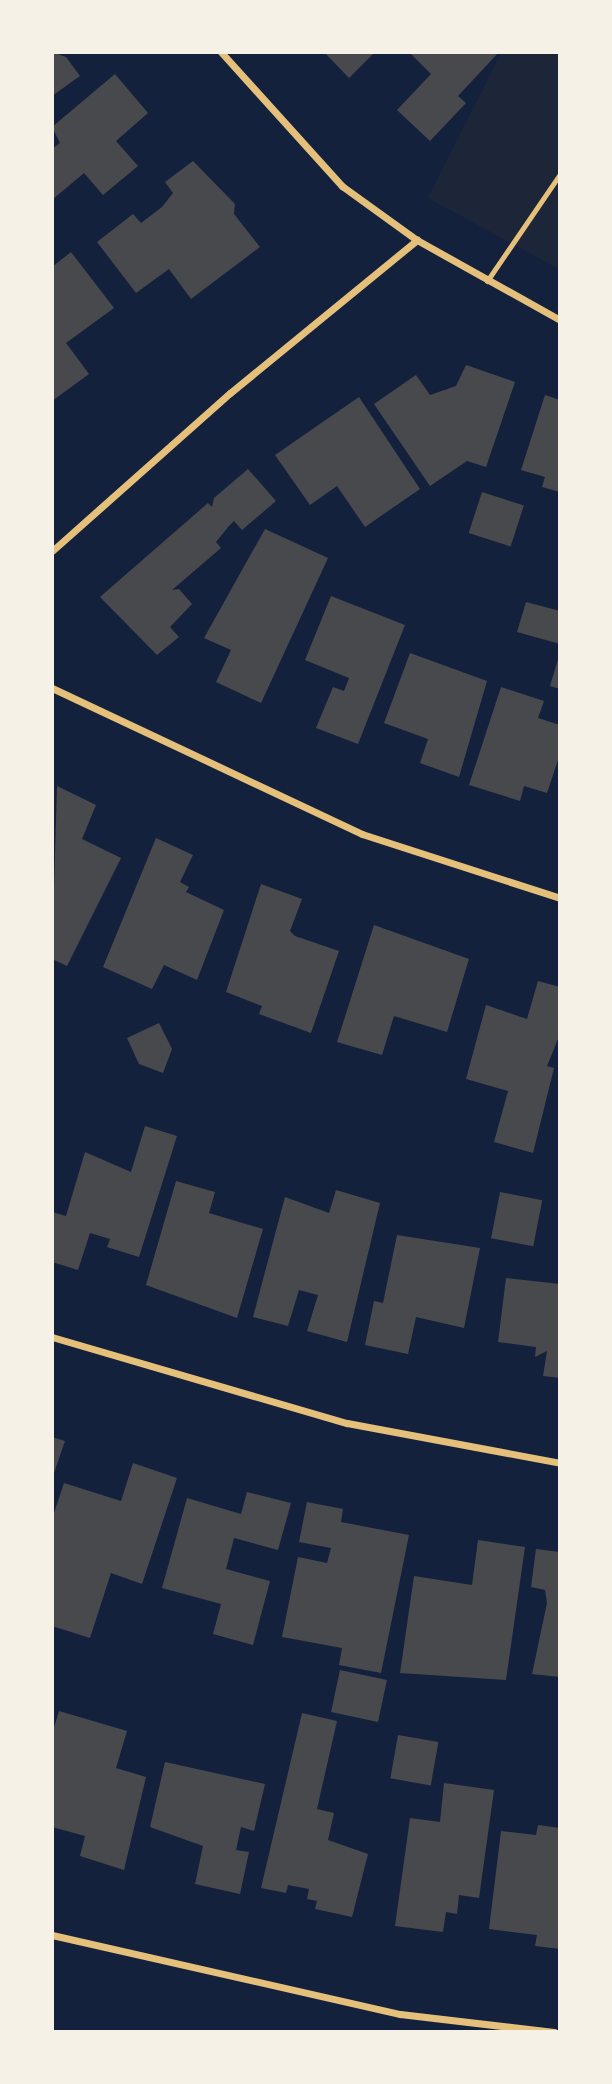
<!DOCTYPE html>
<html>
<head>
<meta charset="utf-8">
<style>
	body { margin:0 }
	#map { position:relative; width:612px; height:2084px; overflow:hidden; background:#14213d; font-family:"Roboto Condensed",sans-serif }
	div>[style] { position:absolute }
	.green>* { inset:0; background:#1d2539 }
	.building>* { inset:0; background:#48494c; transform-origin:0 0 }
	.service>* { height:5px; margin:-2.5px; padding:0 2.5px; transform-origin:2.5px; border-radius:2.5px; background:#e5c07b }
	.minor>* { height:7px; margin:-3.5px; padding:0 3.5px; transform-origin:3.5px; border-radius:3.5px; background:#e5c07b }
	span { translate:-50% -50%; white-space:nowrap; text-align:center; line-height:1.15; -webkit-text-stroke:6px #f6f1e7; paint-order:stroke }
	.frame { position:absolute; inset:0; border:54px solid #f6f1e7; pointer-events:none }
</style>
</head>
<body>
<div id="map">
	<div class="green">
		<div style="clip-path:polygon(501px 53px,559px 53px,559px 269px,428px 198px)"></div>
	</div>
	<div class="building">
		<div style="clip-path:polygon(52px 52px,66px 57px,80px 76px,52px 96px)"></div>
		<div style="clip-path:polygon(324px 52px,375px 52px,349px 78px)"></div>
		<div style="clip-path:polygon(409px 52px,499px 52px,458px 96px,466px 103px,430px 141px,397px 110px,431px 74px)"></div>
		<div style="clip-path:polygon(115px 74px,148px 113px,116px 141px,138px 166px,103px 195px,84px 173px,52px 200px,52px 149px,60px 143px,52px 127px)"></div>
		<div style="clip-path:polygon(193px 161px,235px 204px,234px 214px,260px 247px,191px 299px,169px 269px,136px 293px,97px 242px,133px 214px,141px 223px,162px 207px,173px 193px,165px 182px)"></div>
		<div style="clip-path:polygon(71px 252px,114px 308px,66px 343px,89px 374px,52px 401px,52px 267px)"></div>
		<div style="clip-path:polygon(466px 365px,515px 382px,486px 467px,467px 461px,430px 486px,374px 404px,416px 375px,430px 395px,456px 386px)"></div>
		<div style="clip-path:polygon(545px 395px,560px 400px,560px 492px,542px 487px,545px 477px,521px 470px)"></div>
		<div style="clip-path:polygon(359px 397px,420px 489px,365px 527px,337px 486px,310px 505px,275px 455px)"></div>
		<div style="clip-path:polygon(248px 469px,276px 501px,242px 530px,234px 521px,229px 526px,216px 542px,221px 548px,172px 590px,179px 589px,192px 604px,170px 627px,179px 637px,157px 655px,100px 597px,208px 503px,212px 507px,214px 498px)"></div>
		<div style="left:482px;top:492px;width:44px;height:43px;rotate:18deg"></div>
		<div style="clip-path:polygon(265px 529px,328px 558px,261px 703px,216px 682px,231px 650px,204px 638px)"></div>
		<div style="clip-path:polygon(331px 596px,405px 625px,358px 744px,316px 728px,333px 687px,344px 691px,349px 678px,305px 660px)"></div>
		<div style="clip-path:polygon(526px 602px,560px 611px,560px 644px,517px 632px)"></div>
		<div style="clip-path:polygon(410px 653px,487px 681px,459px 777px,420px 763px,428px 739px,384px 723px)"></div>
		<div style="clip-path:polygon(559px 656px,560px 656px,560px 689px,550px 686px)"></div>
		<div style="clip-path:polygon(501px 687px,544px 701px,538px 718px,560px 725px,560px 754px,547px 793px,524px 786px,520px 801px,469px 785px)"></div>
		<div style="clip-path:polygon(57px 786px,96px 805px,82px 839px,121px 858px,67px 966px,52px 959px)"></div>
		<div style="clip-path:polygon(156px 838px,193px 855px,180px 882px,189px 887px,186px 892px,224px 910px,197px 980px,164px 965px,152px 989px,103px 967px)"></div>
		<div style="clip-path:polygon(261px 884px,302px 899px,290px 931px,295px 936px,339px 951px,311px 1033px,259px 1014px,262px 1006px,226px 992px)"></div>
		<div style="clip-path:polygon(374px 925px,469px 959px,447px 1032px,394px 1016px,382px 1055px,337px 1042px)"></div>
		<div style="clip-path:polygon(538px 981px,560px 987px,560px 1034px,547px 1066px,554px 1068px,533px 1153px,494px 1142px,508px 1091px,466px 1079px,486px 1005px,527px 1019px)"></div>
		<div style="clip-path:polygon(159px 1023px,172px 1049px,163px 1073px,139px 1064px,127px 1038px)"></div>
		<div style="clip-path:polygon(145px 1126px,177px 1136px,139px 1257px,107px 1247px,110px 1239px,90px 1233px,78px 1270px,52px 1262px,52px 1212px,66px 1216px,85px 1152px,131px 1172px)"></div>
		<div style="clip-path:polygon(176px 1181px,215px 1192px,209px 1213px,263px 1229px,237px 1318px,146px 1285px)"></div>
		<div style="clip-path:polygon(336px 1190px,380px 1203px,347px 1342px,307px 1331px,318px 1295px,299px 1290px,288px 1326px,253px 1317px,285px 1197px,329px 1213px)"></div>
		<div style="left:500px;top:1192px;width:43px;height:47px;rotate:11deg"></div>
		<div style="clip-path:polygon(397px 1235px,480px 1248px,464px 1328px,416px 1317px,408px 1354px,365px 1345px,374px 1301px,383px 1303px)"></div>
		<div style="clip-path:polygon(506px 1278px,560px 1284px,560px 1378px,543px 1376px,547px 1351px,535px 1357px,536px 1347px,498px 1342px)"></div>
		<div style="clip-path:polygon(52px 1437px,65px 1441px,53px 1476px,52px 1476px)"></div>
		<div style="clip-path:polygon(133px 1463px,177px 1478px,142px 1584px,111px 1573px,90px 1638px,52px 1626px,52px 1519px,64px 1483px,121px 1501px)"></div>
		<div style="clip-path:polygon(247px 1492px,291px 1503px,278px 1550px,234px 1538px,226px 1569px,270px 1581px,253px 1645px,213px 1634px,221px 1604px,162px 1588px,187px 1498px,241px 1514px)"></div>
		<div style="clip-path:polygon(307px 1502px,343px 1509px,341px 1522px,409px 1535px,381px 1673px,339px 1665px,342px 1648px,282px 1637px,298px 1557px,327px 1563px,331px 1548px,299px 1542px)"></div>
		<div style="clip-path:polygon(478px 1540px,525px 1547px,506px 1680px,400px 1673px,414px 1576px,472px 1585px)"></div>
		<div style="clip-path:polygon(536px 1549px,560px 1552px,560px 1677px,532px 1674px,547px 1603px,545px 1590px,531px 1587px)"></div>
		<div style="left:340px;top:1670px;width:48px;height:43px;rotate:12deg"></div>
		<div style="clip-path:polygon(59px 1711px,127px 1731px,116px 1768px,146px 1777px,124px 1870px,80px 1856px,85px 1836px,52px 1827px,52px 1734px)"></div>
		<div style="clip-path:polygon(302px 1713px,337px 1721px,317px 1809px,334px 1813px,328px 1840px,368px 1854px,352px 1917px,315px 1909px,317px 1901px,307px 1899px,309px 1889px,288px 1885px,286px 1893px,261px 1888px)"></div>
		<div style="left:398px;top:1735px;width:41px;height:44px;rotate:10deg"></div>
		<div style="clip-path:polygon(165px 1762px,265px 1784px,254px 1831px,241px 1827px,236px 1850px,249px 1852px,240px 1894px,195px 1884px,203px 1846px,150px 1827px)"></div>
		<div style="clip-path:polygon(444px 1783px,494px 1790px,479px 1898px,459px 1895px,457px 1914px,446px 1912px,443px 1932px,395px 1926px,410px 1818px,440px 1822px)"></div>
		<div style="clip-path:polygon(538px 1825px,560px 1828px,560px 1949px,535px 1946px,537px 1935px,489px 1929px,501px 1831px,536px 1835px)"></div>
	</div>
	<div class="service">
		<div style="left:487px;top:281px;width:130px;rotate:-55.7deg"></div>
	</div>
	<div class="minor">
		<div style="left:221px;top:52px;width:181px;rotate:47.9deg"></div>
		<div style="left:342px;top:186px;width:92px;rotate:35.8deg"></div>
		<div style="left:417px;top:240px;width:164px;rotate:29.2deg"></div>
		<div style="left:52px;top:551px;width:238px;rotate:-41.6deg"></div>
		<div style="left:230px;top:393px;width:242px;rotate:-39.3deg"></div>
		<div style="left:52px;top:688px;width:343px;rotate:25.2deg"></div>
		<div style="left:362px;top:834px;width:208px;rotate:17.9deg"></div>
		<div style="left:52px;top:1337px;width:307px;rotate:16.3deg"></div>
		<div style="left:347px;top:1423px;width:217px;rotate:10.6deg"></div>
		<div style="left:52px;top:1935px;width:357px;rotate:12.8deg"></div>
		<div style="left:400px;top:2014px;width:155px;rotate:6.7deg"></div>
	</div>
	<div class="frame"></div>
</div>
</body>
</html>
